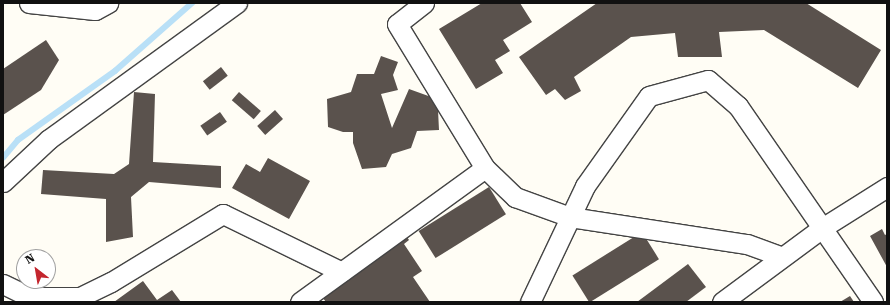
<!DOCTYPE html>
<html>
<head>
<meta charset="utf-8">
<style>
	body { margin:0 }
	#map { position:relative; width:890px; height:305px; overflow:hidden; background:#fffdf5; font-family:"Roboto Serif",serif }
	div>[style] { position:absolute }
	.stream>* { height:5.5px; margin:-2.75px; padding:0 2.75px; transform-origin:2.75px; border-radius:2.75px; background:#b9e0f7 }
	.building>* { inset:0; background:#5a524d; transform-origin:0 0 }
	.roads { filter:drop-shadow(1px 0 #444) drop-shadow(-1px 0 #444) drop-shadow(0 1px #444) drop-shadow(0 -1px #444) }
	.street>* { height:19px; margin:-9.5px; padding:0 9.5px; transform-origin:9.5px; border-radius:9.5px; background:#fff }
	span { translate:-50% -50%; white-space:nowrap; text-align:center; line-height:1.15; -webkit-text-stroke:4px #fff; paint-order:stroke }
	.frame { position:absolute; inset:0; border:4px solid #111; pointer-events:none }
	.north { position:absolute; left:16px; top:249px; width:40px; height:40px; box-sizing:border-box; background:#fff; border:1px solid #a0a0a0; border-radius:50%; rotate:329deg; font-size:11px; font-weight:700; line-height:16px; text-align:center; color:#111 }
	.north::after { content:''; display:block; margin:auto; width:14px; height:18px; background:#c4262e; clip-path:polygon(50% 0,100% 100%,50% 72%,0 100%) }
</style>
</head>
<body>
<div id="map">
	<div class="stream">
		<div style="left:3px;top:158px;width:23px;rotate:-50deg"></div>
		<div style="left:18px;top:140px;width:119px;rotate:-35.4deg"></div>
		<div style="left:115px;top:71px;width:103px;rotate:-41.4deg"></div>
	</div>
	<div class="building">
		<div style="clip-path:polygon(482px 3px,520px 3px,532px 22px,503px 40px,510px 51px,495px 60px,503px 73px,476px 89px,439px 29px)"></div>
		<div style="clip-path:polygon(597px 3px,806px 3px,881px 50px,858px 88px,764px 30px,719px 32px,722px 57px,678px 57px,675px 33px,631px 37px,574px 77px,581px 91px,565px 100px,555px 89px,546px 95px,519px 57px)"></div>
		<div style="clip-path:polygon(46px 40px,59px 60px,41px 90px,3px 115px,3px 69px)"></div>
		<div style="clip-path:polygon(381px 56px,398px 62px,393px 75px,398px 90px,381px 94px,392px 128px,409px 89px,434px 98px,438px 110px,439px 130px,417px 131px,411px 148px,392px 154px,386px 167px,362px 169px,353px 143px,353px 132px,343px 132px,328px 127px,327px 99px,351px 92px,357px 74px,374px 74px)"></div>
		<div style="left:221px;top:67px;width:11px;height:23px;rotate:52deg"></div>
		<div style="clip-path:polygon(134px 92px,155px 94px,153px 162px,221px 166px,221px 188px,149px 182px,131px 197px,133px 237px,106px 242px,106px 199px,41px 194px,43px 170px,114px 174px,129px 164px)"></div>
		<div style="left:239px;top:92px;width:29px;height:11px;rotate:41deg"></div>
		<div style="left:275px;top:110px;width:12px;height:24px;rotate:48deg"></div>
		<div style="left:220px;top:112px;width:12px;height:24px;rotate:55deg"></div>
		<div style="clip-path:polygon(268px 158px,310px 181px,289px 219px,232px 188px,246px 164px,260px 172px)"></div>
		<div style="left:489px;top:187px;width:32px;height:83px;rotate:58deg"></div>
		<div style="clip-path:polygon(882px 229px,885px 235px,887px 234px,887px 267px,870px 236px)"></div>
		<div style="left:642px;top:232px;width:32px;height:82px;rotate:58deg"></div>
		<div style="clip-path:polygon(407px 237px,409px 240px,404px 244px,422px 271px,413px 277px,430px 302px,326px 302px,322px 297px)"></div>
		<div style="clip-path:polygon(688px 264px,706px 287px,686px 302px,637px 302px)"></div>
		<div style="clip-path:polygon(143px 281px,157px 300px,172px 290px,181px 302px,114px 302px)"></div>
		<div style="clip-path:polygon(850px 296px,854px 302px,840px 302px)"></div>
	</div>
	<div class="roads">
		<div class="street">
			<div style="left:29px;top:3px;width:66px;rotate:6.1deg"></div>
			<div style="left:95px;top:10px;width:15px;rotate:-28deg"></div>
			<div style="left:424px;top:3px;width:34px;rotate:142deg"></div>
			<div style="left:397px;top:24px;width:169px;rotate:58.6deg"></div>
			<div style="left:3px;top:182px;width:63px;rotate:-43.1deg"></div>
			<div style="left:49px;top:139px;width:232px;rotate:-35.9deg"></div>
			<div style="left:3px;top:284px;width:30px;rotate:26deg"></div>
			<div style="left:30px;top:297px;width:50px"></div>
			<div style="left:80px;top:297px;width:34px;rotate:-26deg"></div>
			<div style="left:111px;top:282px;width:131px;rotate:-31.3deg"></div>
			<div style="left:223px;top:214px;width:132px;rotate:26deg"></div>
			<div style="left:300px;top:302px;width:228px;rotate:-35.9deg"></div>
			<div style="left:485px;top:168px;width:42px;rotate:44deg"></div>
			<div style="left:515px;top:197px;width:59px;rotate:20deg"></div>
			<div style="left:570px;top:217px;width:179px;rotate:8.7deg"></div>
			<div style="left:747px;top:244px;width:37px;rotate:20deg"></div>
			<div style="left:530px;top:302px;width:128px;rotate:-64.6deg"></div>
			<div style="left:585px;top:186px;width:110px;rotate:-54.6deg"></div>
			<div style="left:649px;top:96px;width:61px;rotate:-15.2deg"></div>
			<div style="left:708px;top:80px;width:40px;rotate:41deg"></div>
			<div style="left:738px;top:106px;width:238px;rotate:55.4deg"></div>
			<div style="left:722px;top:302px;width:124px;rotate:-36.5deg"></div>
			<div style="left:822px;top:228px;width:77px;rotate:-32.2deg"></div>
		</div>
	</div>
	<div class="frame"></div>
	<div class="north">N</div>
</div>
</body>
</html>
